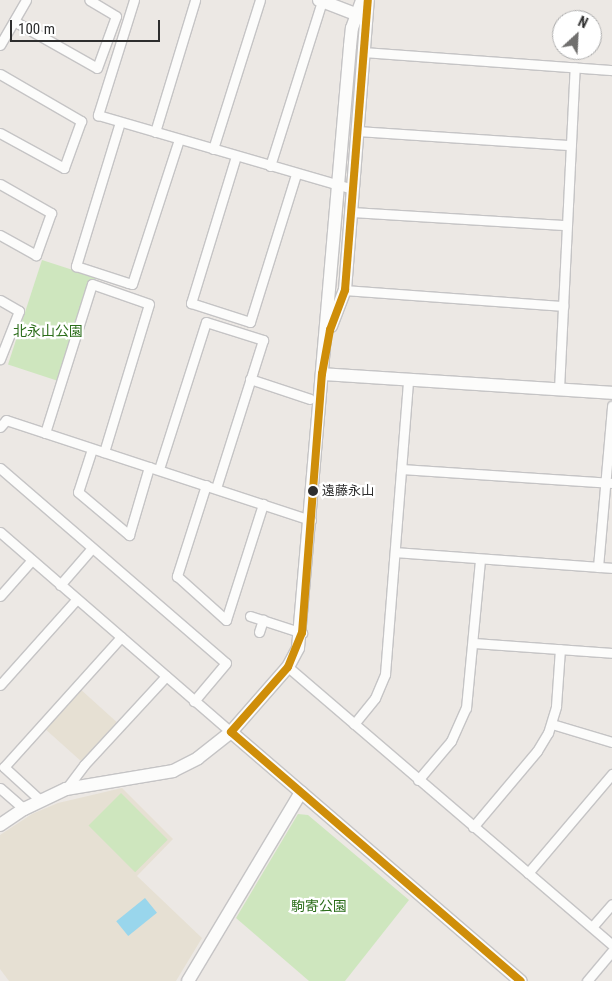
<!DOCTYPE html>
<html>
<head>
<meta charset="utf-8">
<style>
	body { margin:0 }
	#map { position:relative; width:612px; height:981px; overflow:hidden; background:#ece8e4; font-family:"Roboto Condensed","Noto Sans JP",sans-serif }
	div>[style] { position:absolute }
	.education>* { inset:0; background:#e6e0d3; transform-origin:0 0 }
	.green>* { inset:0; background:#cee6be; transform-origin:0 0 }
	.water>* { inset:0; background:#99d6ec; transform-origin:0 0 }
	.roads { filter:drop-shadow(1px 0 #c5c4c5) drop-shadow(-1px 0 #c5c4c5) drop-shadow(0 1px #c5c4c5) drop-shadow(0 -1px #c5c4c5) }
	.street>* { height:9px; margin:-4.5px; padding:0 4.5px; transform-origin:4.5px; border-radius:4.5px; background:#fcfcfb }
	.secondary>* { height:12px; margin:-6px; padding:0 6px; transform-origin:6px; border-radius:6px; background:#fcfcfb }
	.bus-1>* { height:8px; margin:-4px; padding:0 4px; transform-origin:4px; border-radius:4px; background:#cf8e09 }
	.dots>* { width:14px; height:14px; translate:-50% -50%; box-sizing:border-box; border:2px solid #fff; border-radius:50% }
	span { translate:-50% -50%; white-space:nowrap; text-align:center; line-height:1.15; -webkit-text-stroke:4.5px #fff; paint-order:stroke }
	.bus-label { font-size:13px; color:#2e2e2e }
	.left { translate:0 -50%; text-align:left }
	.park-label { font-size:14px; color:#2c6e1b }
	.north { position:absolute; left:552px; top:10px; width:50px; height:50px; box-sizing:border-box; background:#fff; border:1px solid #ababab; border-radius:50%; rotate:25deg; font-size:14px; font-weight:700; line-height:20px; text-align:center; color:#2e2e2e }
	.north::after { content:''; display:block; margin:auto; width:18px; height:22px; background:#706f6e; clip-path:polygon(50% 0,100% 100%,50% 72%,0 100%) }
	.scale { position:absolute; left:10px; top:20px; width:150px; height:22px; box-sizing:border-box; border:2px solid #2e2e2e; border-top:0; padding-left:6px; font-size:15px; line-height:18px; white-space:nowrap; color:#2e2e2e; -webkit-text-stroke:4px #fff; paint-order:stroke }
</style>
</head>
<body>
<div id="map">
	<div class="education">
		<div style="left:79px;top:688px;width:51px;height:53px;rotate:42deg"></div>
		<div style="clip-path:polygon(122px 788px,173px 839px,137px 876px,202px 938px,176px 981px,9px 981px,0 969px,0 835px,32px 814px,58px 803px)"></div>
	</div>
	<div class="green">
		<div style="left:42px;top:260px;width:56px;height:110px;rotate:18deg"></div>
		<div style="left:121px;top:793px;width:66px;height:46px;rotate:45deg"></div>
		<div style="clip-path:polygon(298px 814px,308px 815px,409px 900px,345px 981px,309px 981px,236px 918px)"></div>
	</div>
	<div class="water">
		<div style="left:145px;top:898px;width:19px;height:37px;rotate:51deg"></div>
	</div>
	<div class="roads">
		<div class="street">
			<div style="left:134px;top:0;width:121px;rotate:107.4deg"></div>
			<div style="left:98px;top:115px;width:265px;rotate:16.2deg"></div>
			<div style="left:14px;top:21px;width:95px;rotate:29.5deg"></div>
			<div style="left:97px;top:68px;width:55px;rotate:-69.9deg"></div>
			<div style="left:116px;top:16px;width:31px;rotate:-149deg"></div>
			<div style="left:0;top:45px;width:52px;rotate:-60deg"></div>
			<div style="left:364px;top:52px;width:249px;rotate:4.2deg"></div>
			<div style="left:0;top:74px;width:94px;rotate:30.1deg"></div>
			<div style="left:81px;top:121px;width:50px;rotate:109.9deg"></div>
			<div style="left:64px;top:168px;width:73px;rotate:-151.3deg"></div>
			<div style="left:120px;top:122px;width:151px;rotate:107deg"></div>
			<div style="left:76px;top:266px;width:55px;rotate:18.1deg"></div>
			<div style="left:128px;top:283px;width:4px;rotate:14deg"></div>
			<div style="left:132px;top:284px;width:152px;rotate:-72deg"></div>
			<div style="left:358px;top:131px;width:213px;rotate:3.8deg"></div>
			<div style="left:155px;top:132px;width:138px;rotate:-73.1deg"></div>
			<div style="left:213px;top:149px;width:156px;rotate:-72.5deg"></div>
			<div style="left:236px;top:156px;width:154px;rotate:107deg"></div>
			<div style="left:191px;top:303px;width:62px;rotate:17.9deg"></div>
			<div style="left:250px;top:322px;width:155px;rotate:-72.7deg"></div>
			<div style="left:270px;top:166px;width:173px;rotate:-72.5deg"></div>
			<div style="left:0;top:184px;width:59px;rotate:29.6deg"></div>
			<div style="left:51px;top:213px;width:45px;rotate:109.7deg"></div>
			<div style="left:36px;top:255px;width:41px;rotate:-150.9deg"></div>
			<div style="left:352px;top:212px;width:215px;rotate:3.5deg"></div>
			<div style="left:345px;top:290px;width:219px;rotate:4.2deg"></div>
			<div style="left:0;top:300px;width:22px;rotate:30deg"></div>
			<div style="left:19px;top:311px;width:52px;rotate:111.6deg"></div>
			<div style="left:250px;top:379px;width:63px;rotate:18.4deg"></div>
			<div style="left:559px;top:389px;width:322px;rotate:-87.2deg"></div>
			<div style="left:0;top:427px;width:9px;rotate:-49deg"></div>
			<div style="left:6px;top:420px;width:321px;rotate:18.2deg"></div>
			<div style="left:45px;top:433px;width:156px;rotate:-72.5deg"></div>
			<div style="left:92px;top:284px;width:60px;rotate:19.3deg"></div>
			<div style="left:149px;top:304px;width:155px;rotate:106.9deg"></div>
			<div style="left:92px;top:449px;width:45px;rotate:108deg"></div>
			<div style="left:78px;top:492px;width:67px;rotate:40.1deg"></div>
			<div style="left:129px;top:535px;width:71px;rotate:-73.6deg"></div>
			<div style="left:0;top:468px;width:298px;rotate:40.8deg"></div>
			<div style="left:226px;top:663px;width:50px;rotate:130.1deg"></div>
			<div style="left:159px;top:469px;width:154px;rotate:-72.3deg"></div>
			<div style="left:206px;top:322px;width:60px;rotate:17.5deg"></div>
			<div style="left:263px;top:340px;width:155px;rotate:107.6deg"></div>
			<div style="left:402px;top:469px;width:210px;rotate:3.8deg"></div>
			<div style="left:206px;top:485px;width:96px;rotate:107.7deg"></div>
			<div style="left:177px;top:576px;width:66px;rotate:41.9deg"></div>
			<div style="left:226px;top:620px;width:122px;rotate:-72.3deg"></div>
			<div style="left:0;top:532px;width:306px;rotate:40.9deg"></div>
			<div style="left:395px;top:552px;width:218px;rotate:4.2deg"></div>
			<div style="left:598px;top:567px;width:162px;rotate:-85deg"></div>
			<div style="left:60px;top:585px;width:49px;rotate:-49.1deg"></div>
			<div style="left:0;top:596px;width:48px;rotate:-48.4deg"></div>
			<div style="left:250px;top:616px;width:55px;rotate:18.1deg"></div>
			<div style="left:259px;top:632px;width:13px;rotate:-72deg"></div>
			<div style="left:474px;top:643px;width:138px;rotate:4.1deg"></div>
			<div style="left:288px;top:667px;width:427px;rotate:40.6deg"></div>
			<div style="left:0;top:685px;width:115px;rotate:-48.2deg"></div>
			<div style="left:354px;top:724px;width:33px;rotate:-51deg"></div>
			<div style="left:375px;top:698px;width:26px;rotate:-67deg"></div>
			<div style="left:385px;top:674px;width:296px;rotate:-85.5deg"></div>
			<div style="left:552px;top:724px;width:63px;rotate:16.7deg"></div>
			<div style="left:418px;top:780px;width:51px;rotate:-49.8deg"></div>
			<div style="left:451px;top:741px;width:36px;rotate:-66deg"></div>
			<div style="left:466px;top:708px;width:149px;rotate:-84.6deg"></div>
			<div style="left:0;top:788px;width:32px;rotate:41deg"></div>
			<div style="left:66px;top:789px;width:30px;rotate:-53deg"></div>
			<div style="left:84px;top:765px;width:121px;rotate:-47.3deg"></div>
			<div style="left:40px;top:800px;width:49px;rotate:-137.5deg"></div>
			<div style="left:4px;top:767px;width:175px;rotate:-48deg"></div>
			<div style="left:473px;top:827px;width:99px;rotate:-49.9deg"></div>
			<div style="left:537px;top:751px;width:21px;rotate:-59deg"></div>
			<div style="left:548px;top:733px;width:28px;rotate:-73deg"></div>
			<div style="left:556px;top:706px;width:57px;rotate:-86deg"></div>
			<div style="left:528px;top:873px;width:130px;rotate:-49.7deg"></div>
			<div style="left:592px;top:927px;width:30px;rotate:-49deg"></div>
			<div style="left:587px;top:981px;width:39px;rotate:-50deg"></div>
		</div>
		<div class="secondary">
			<div style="left:319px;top:0;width:47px;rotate:21.1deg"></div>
			<div style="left:331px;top:326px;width:39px;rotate:-69deg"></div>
			<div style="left:345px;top:290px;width:291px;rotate:-85.5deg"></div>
			<div style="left:322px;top:374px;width:291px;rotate:3.7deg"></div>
			<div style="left:231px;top:732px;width:382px;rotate:40.7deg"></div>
			<div style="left:0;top:825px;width:29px;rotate:-34deg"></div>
			<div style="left:24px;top:809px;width:47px;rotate:-25.5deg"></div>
			<div style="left:66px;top:789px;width:109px;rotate:-9.5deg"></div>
			<div style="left:173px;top:771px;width:28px;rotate:-27deg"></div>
			<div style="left:198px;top:758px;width:42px;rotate:-38.2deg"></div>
			<div style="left:231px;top:732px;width:86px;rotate:-48.8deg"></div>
			<div style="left:288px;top:667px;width:21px;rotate:-62deg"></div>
			<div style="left:298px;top:648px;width:604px;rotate:-85.06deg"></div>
			<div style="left:350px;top:46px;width:18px;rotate:-84deg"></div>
			<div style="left:352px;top:28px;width:30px;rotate:-70deg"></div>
			<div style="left:188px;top:981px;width:220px;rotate:-59.1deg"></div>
		</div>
	</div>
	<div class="bus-1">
		<div style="left:231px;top:732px;width:86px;rotate:-48.8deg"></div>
		<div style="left:288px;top:667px;width:37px;rotate:-68deg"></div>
		<div style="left:302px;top:633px;width:260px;rotate:-85.6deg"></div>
		<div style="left:322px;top:374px;width:45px;rotate:-79.7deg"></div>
		<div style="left:330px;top:330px;width:43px;rotate:-69.4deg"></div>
		<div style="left:345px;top:290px;width:291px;rotate:-85.5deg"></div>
		<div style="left:231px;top:732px;width:382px;rotate:40.7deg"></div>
	</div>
	<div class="dots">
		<div style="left:313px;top:491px;background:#2e2e2e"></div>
	</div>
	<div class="bus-label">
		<span class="left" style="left:322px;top:491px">遠藤永山</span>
	</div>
	<div class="park-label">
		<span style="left:48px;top:331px">北永山公園</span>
		<span style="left:319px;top:906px">駒寄公園</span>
	</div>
	<div class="north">N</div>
	<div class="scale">100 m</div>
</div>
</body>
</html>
